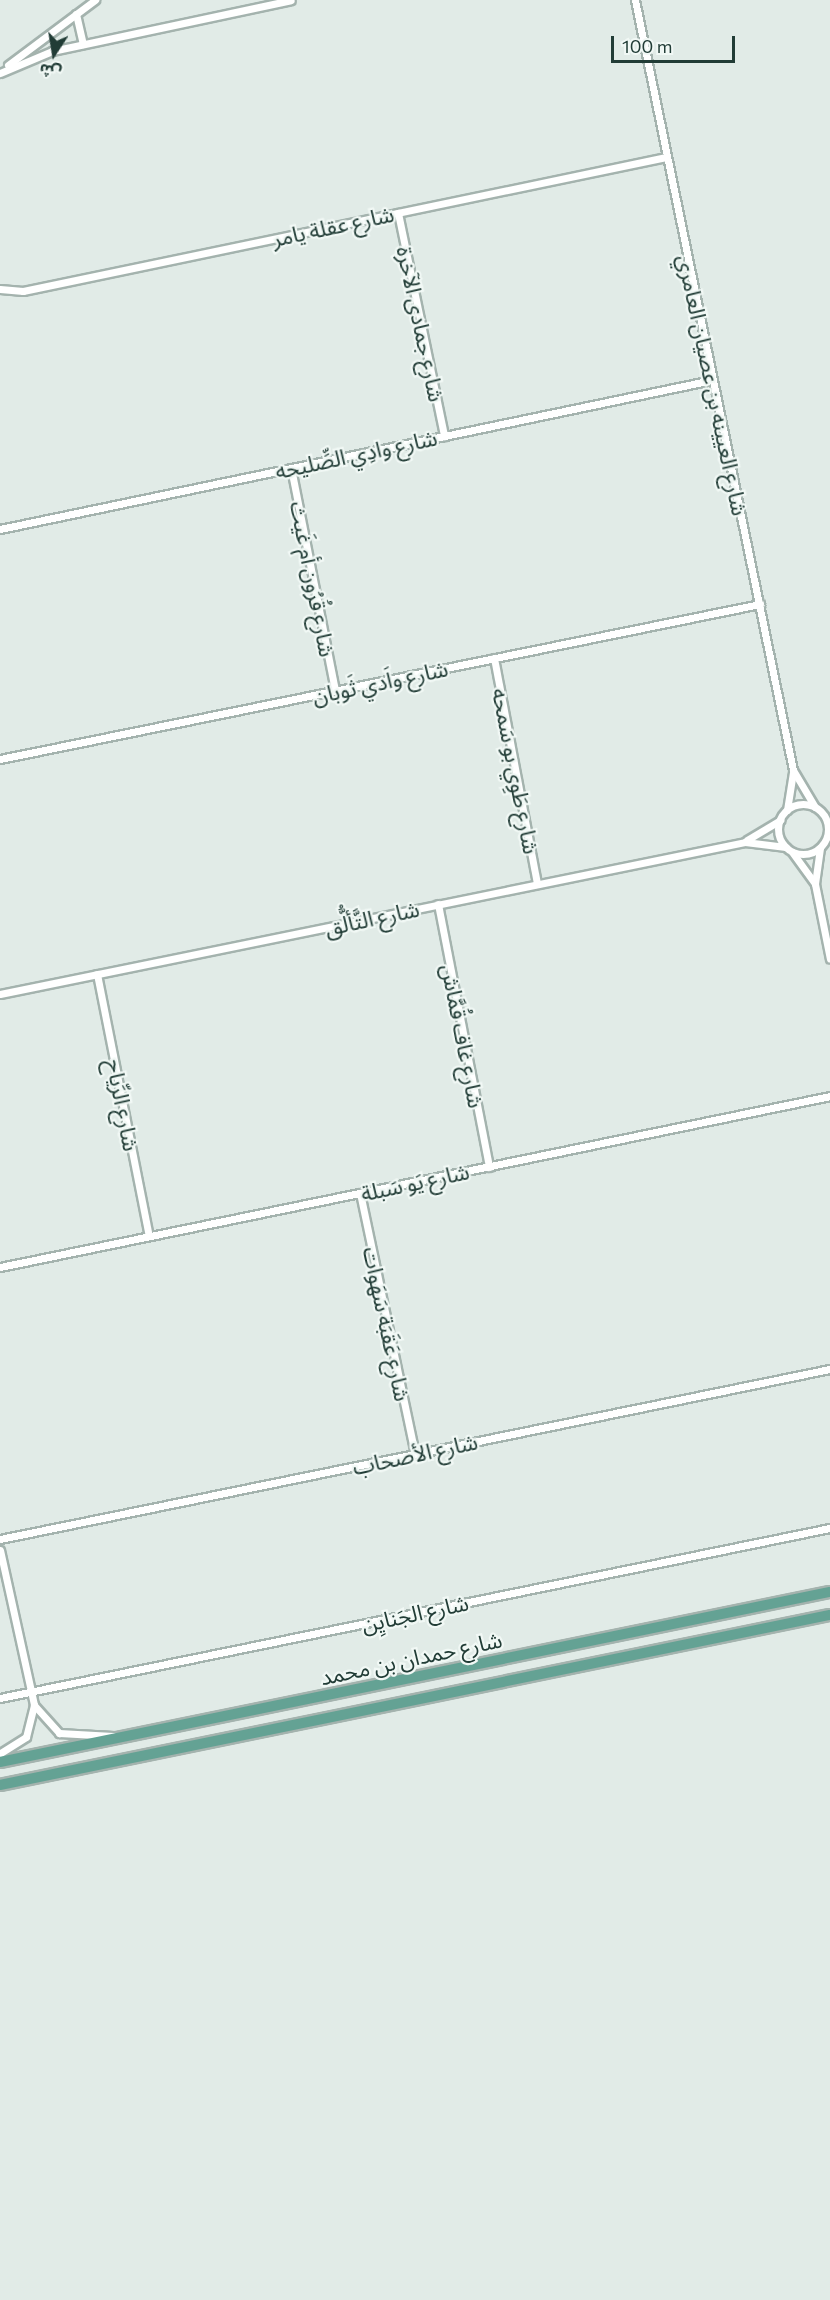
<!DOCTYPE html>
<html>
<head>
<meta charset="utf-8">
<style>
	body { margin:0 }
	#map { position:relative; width:830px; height:2300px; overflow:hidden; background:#e1ebe7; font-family:Commissioner,"Noto Sans Arabic",sans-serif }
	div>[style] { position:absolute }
	.roads { filter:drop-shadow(2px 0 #a4b3ae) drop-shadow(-2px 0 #a4b3ae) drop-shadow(0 2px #a4b3ae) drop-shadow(0 -2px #a4b3ae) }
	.minor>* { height:7px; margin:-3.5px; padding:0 3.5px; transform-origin:3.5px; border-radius:3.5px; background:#fff }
	.minor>.ring { margin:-3.5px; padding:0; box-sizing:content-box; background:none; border:7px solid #fff; border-radius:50% }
	.primary>* { height:10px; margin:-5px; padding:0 5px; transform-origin:5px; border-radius:5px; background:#64a294 }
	span { translate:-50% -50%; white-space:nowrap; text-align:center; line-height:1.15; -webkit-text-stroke:4.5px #f1f8f5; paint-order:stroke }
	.street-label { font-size:22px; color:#213c36 }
	.north { position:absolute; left:24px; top:24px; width:60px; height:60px; -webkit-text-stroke:4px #f1f8f5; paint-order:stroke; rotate:192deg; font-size:16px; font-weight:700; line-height:24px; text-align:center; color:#213c36 }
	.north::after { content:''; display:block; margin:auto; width:21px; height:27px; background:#213c36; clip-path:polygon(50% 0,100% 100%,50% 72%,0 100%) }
	.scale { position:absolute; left:611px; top:36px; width:124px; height:27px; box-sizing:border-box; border:3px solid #213c36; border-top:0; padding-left:8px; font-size:18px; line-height:21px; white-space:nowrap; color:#213c36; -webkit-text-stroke:4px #f1f8f5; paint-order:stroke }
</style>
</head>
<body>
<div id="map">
	<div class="roads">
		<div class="minor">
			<div style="left:635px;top:0;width:786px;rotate:78.4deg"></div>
			<div style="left:793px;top:770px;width:43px;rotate:59.3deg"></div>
			<div style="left:76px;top:14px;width:31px;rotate:77deg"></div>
			<div style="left:8px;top:65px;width:109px;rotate:-36.8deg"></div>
			<div style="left:0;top:73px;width:56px;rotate:-22.9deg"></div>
			<div style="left:52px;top:51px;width:244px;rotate:-12deg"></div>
			<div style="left:398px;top:213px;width:228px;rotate:78.3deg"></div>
			<div style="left:0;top:289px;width:23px;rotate:5deg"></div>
			<div style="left:23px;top:291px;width:657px;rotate:-11.77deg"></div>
			<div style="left:291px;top:468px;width:227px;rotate:78.8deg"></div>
			<div style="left:0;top:529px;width:727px;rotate:-11.82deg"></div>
			<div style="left:494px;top:658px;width:230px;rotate:79.2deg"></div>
			<div style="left:0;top:759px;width:776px;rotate:-11.53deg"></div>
			<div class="ring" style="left:778px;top:804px;width:43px;height:43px"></div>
			<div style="left:787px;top:810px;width:37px;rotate:-81deg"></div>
			<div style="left:747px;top:840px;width:39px;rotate:-31deg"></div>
			<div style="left:820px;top:848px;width:36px;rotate:98deg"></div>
			<div style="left:815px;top:884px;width:76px;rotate:78.7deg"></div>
			<div style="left:792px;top:852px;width:39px;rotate:54deg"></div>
			<div style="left:438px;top:904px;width:268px;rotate:79deg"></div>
			<div style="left:97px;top:974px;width:267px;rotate:78.8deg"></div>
			<div style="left:0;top:994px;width:760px;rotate:-11.53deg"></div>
			<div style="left:745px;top:842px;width:41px;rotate:7deg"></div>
			<div style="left:360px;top:1193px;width:267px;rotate:78.1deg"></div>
			<div style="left:0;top:1267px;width:847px;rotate:-11.64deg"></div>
			<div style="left:0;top:1539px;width:847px;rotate:-11.58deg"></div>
			<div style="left:0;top:1550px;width:159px;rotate:77.6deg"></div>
			<div style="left:34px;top:1705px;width:33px;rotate:104deg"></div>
			<div style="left:26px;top:1737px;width:31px;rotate:148deg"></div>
			<div style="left:0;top:1698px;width:847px;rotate:-11.58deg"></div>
			<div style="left:34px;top:1705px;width:38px;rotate:48deg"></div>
			<div style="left:59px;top:1733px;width:54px;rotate:3.2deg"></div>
		</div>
		<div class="primary">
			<div style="left:0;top:1762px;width:847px;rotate:-11.58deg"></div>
			<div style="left:0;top:1785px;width:847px;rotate:-11.58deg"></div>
		</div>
	</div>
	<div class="street-label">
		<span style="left:333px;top:226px;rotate:-12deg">شارع عقلة يامر</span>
		<span style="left:421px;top:324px;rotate:78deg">شارع جمادى الآخرة</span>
		<span style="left:713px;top:385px;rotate:78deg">شارع العيينه بن عصيان العامري</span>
		<span style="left:356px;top:454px;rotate:-12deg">شارع وادِي الصِّليحه</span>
		<span style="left:313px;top:579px;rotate:79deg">شارع قُرُون أم غَيث</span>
		<span style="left:380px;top:682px;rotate:-12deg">شارع واَدي ثَوبان</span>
		<span style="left:516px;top:771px;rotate:79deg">شارع طَوِي بو سَمحه</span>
		<span style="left:372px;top:918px;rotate:-12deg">شارع التَّألُّق</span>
		<span style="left:463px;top:1036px;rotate:79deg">شارع غاف قُمَّاش</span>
		<span style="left:123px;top:1105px;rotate:79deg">شارع الرِّياح</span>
		<span style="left:415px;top:1182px;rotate:-12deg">شارع يَو سَبلة</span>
		<span style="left:387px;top:1324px;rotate:78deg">شارع عَقَبَة سَهَوات</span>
		<span style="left:415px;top:1454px;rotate:-12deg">شارع الأصحاب</span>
		<span style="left:415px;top:1613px;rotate:-12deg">شارع الجَنايِن</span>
		<span style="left:411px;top:1658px;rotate:-12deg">شارع حمدان بن محمد</span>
	</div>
	<div class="north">ش</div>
	<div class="scale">100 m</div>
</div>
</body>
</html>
